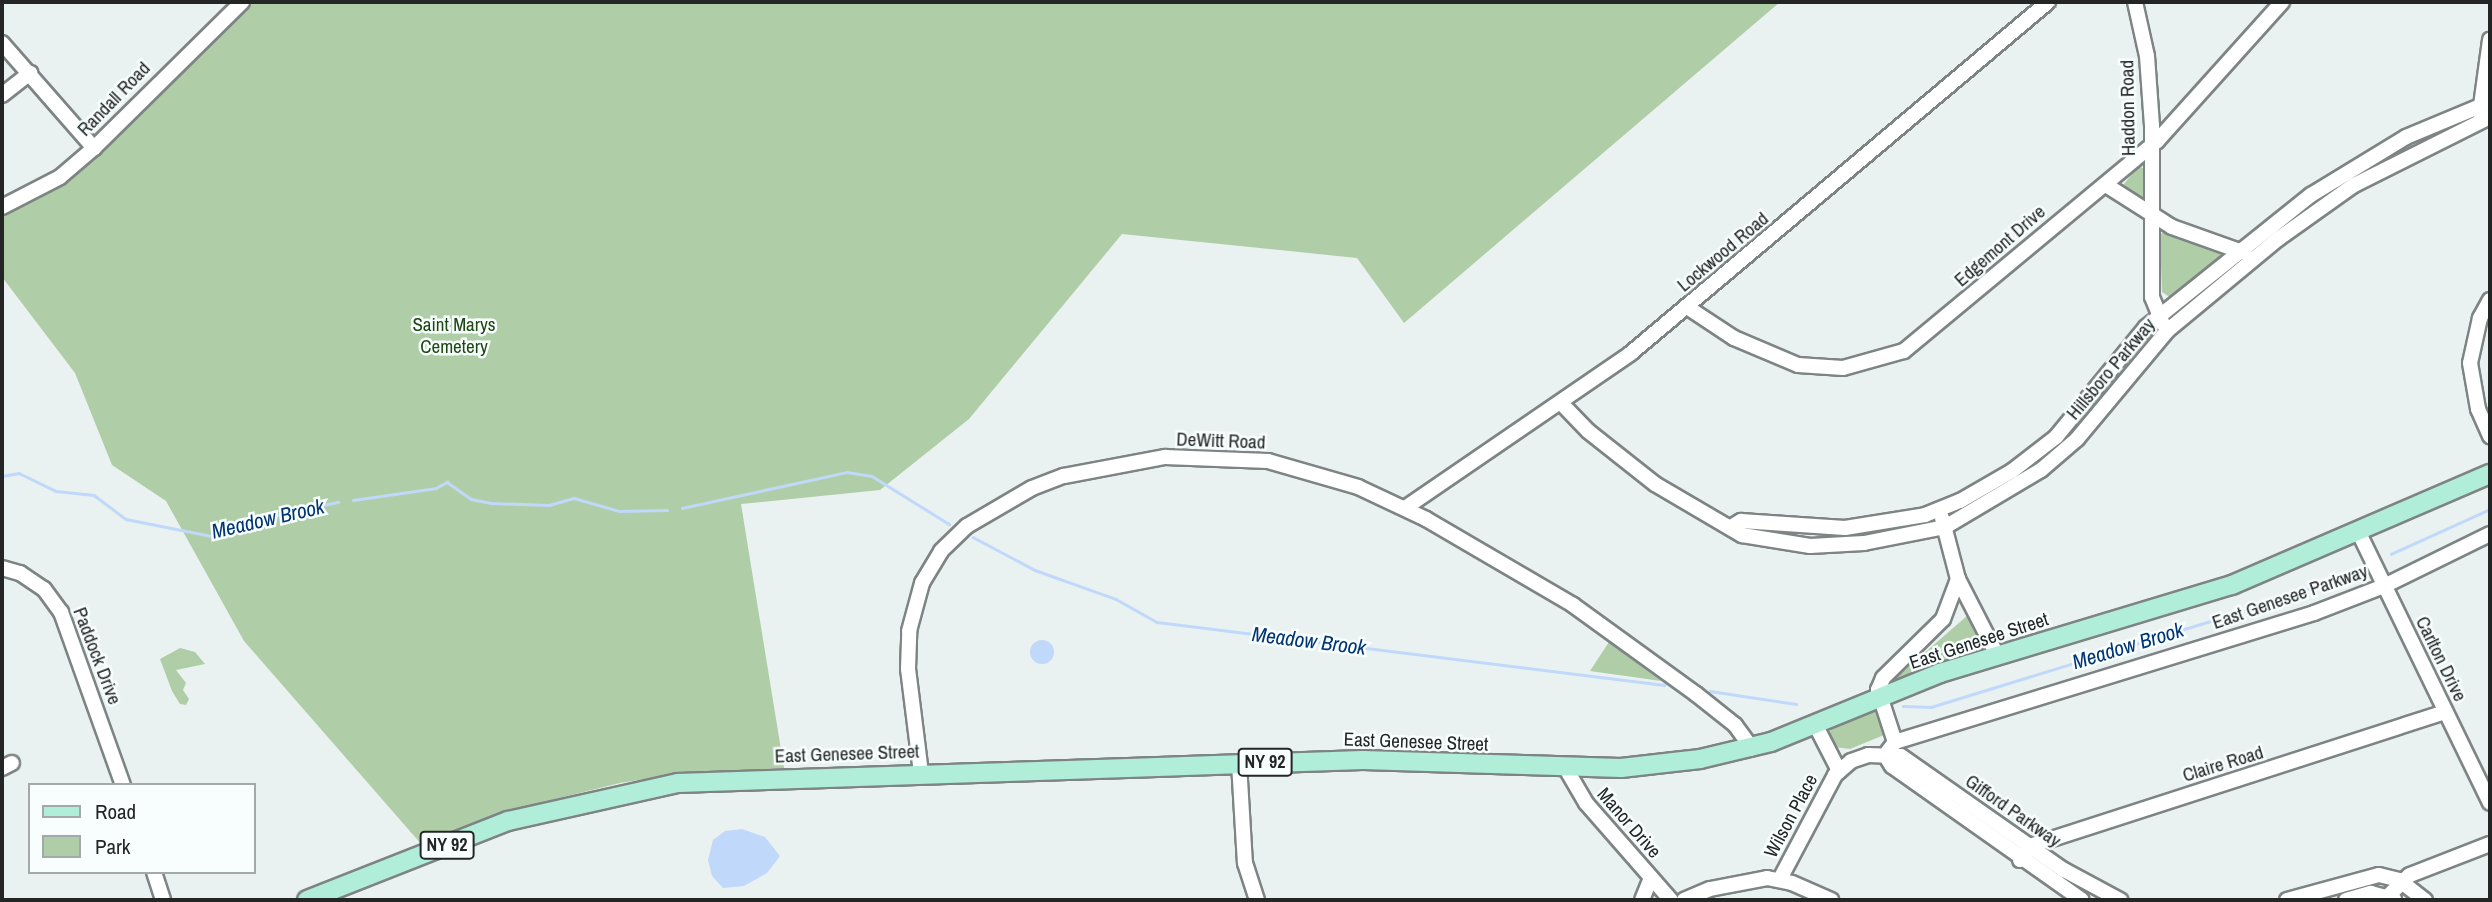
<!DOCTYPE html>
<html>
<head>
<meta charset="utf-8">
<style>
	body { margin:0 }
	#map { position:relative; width:2492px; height:902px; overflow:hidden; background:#eaf1f1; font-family:"Archivo Narrow",sans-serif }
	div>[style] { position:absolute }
	.green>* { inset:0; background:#afcea7 }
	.water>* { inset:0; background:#c0d8fa }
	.round { border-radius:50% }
	.stream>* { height:2.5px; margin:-1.25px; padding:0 1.25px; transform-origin:1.25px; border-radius:1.25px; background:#c0d8fa }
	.roads { filter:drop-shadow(2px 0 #7e8484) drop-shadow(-2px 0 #7e8484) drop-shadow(0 2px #7e8484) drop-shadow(0 -2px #7e8484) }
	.minor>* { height:14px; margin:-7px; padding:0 7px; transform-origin:7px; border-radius:7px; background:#fff }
	.major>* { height:18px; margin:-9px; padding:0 9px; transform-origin:9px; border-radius:9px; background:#b0eed9 }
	span { translate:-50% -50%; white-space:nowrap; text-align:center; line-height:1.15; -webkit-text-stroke:5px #f8fefe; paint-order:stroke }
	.shield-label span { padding:2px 5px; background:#f8fefe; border:2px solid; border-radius:5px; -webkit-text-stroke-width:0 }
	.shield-label { font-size:18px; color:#242626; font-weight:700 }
	.street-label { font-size:19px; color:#242626 }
	.park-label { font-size:19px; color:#1e4811 }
	.water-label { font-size:21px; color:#003473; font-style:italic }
	.frame { position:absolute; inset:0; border:4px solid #242626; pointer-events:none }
	.legend { position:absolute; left:28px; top:783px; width:228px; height:91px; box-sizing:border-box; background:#f8fefe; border:2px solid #a3a8a8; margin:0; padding:9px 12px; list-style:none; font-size:21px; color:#242626 }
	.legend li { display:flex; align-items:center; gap:14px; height:35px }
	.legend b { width:35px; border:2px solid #a3a8a8 }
</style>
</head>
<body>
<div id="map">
	<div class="green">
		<div style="clip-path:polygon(242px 2px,1780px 2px,1404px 323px,1357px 258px,1122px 234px,969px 419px,880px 490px,741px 504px,784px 768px,676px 774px,620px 783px,519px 808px,422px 845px,244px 641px,166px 501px,112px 465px,75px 373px,2px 277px,2px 207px,60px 177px)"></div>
		<div style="clip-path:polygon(2138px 166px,2143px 168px,2146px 203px,2121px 188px)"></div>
		<div style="clip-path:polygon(2164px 231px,2218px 249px,2222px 254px,2220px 263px,2174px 300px,2162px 292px,2160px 235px)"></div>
		<div style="clip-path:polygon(1968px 615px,1975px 617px,1989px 645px,1984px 651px,1890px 683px)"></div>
		<div style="clip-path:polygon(1609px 642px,1661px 681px,1590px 671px)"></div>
		<div style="clip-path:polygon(180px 648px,195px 652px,205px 664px,176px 670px,186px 683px,183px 690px,189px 699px,186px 705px,180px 704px,172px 691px,160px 659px)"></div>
		<div style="clip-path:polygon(1874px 709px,1884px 735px,1850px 749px,1834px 747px,1829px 734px,1832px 728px)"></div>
	</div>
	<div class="water">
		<div class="round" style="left:1030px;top:640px;width:24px;height:24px"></div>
		<div style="clip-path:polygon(742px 829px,765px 837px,780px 856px,767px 873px,744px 886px,723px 888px,712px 876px,708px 860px,713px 840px,725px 831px)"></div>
	</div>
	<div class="stream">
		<div style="left:2px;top:476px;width:17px;rotate:-10deg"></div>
		<div style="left:19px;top:473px;width:41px;rotate:25.9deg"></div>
		<div style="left:56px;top:491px;width:38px;rotate:6deg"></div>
		<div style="left:94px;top:495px;width:40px;rotate:37deg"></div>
		<div style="left:126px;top:519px;width:88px;rotate:11.2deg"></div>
		<div style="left:212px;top:536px;width:44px;rotate:-21.3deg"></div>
		<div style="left:253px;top:520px;width:87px;rotate:-12deg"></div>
		<div style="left:353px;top:500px;width:84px;rotate:-8.2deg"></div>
		<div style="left:436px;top:488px;width:13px;rotate:-29deg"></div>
		<div style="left:447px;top:482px;width:29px;rotate:35deg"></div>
		<div style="left:471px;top:499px;width:20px;rotate:11deg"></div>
		<div style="left:491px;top:503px;width:58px;rotate:2deg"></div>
		<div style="left:549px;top:505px;width:26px;rotate:-16deg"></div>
		<div style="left:574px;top:498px;width:47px;rotate:16.1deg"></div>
		<div style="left:619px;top:511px;width:48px;rotate:-1.2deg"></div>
		<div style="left:682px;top:508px;width:169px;rotate:-12.3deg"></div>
		<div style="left:847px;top:472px;width:25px;rotate:9deg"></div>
		<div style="left:872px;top:476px;width:91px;rotate:31.9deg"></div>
		<div style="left:973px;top:537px;width:70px;rotate:28deg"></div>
		<div style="left:1035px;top:570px;width:86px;rotate:19.7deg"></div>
		<div style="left:1116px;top:599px;width:47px;rotate:29.3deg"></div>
		<div style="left:1157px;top:622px;width:511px;rotate:7.08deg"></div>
		<div style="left:2391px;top:554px;width:109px;rotate:-24.4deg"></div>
		<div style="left:1710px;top:691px;width:87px;rotate:8.6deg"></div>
		<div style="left:1903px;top:706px;width:28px;rotate:2deg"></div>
		<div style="left:1931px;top:707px;width:360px;rotate:-17.1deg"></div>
		<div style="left:2275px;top:601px;width:81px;rotate:-20.2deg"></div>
	</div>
	<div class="roads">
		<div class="minor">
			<div style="left:2135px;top:2px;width:55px;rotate:77.5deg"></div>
			<div style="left:2147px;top:56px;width:69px;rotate:85.9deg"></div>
			<div style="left:2152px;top:125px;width:172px;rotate:90deg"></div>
			<div style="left:2152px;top:297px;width:29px;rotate:68deg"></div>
			<div style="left:2px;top:43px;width:140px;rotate:48.8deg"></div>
			<div style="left:2px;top:95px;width:36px;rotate:-38deg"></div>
			<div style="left:2480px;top:113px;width:74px;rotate:-82.2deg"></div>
			<div style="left:2106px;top:185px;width:78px;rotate:32.5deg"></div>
			<div style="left:2172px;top:227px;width:77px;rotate:19.6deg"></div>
			<div style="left:2px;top:207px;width:65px;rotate:-27.3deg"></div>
			<div style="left:60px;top:177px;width:45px;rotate:-40.5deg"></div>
			<div style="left:94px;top:148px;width:208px;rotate:-44.6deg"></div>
			<div style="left:2490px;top:300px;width:21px;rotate:119deg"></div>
			<div style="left:2480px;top:318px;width:46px;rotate:102.5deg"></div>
			<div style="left:2470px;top:363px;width:47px;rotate:80.1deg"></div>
			<div style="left:2478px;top:409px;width:30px;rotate:66deg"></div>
			<div style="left:1687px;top:307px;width:56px;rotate:33.4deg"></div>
			<div style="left:1734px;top:338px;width:69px;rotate:22.9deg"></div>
			<div style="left:1798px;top:365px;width:45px;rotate:3.8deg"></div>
			<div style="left:1843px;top:368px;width:63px;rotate:-15.6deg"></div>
			<div style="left:1904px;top:351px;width:329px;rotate:-39.7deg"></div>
			<div style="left:2157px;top:141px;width:187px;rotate:-48deg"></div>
			<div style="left:1562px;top:404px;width:37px;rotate:46deg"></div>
			<div style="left:1588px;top:431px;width:85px;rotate:38.3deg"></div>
			<div style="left:1655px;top:484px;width:101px;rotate:30.4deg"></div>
			<div style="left:1742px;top:535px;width:69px;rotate:9.2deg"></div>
			<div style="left:1810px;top:546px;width:54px;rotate:-3.2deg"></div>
			<div style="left:1864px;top:543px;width:83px;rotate:-11.2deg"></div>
			<div style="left:1945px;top:527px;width:112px;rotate:-30.7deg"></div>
			<div style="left:2041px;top:470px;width:48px;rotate:-40.7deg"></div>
			<div style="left:2077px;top:439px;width:141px;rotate:-50.2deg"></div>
			<div style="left:2167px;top:331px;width:144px;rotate:-39.7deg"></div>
			<div style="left:2278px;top:239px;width:93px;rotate:-35.4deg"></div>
			<div style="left:2354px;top:185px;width:152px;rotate:-26.6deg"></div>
			<div style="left:1405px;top:508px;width:274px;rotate:-34.4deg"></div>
			<div style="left:1631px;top:353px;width:545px;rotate:-40.09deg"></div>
			<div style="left:1942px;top:518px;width:63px;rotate:75.3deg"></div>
			<div style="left:1958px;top:579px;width:85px;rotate:62.8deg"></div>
			<div style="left:1731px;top:527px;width:12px;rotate:-31deg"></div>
			<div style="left:1741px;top:521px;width:104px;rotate:3.9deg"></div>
			<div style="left:1845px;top:528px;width:81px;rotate:-9.2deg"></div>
			<div style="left:1925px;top:515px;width:38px;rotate:-22deg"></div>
			<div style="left:1960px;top:501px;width:60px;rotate:-30deg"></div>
			<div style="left:2012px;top:471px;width:56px;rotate:-37.7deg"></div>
			<div style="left:2056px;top:437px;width:142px;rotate:-50.7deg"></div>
			<div style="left:2146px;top:327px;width:211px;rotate:-38.7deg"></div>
			<div style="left:2311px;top:195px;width:111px;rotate:-31.4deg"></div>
			<div style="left:2406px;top:137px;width:91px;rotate:-22.6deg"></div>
			<div style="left:2358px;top:531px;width:302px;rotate:64.1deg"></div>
			<div style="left:2px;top:568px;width:19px;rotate:16deg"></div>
			<div style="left:20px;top:573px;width:29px;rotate:34deg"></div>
			<div style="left:44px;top:589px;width:29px;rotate:54deg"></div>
			<div style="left:61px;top:612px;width:184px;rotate:70.3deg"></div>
			<div style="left:1815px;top:724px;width:53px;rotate:62.9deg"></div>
			<div style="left:1895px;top:742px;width:55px;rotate:-108.1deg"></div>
			<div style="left:1878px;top:690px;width:13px;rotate:-67deg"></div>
			<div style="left:1883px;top:678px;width:84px;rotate:-44.5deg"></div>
			<div style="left:1943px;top:619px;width:43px;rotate:-69.4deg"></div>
			<div style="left:1885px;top:755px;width:16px;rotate:-52deg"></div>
			<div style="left:1895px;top:742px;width:438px;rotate:-17.1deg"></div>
			<div style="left:2314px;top:613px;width:75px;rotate:-21.1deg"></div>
			<div style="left:2384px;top:586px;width:118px;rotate:-26.1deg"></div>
			<div style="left:1885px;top:755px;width:13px;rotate:58deg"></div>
			<div style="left:1892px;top:766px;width:232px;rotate:35.2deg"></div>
			<div style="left:1239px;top:763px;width:100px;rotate:86.6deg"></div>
			<div style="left:1245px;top:863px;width:39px;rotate:72deg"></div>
			<div style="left:1565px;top:767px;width:42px;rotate:59.7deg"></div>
			<div style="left:1586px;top:803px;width:129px;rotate:48.8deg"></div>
			<div style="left:2px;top:768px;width:11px;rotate:-27deg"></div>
			<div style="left:921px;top:773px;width:105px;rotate:-97.1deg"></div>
			<div style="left:908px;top:669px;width:38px;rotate:-88deg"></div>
			<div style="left:909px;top:631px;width:50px;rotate:-74.8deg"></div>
			<div style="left:922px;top:583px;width:37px;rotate:-59deg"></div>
			<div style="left:941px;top:551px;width:36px;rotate:-44deg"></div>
			<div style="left:967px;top:526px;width:75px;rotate:-30.3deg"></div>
			<div style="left:1032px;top:488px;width:34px;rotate:-21deg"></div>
			<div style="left:1064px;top:476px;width:103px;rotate:-10.7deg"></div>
			<div style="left:1165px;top:457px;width:103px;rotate:2.2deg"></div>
			<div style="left:1268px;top:461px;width:94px;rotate:16.1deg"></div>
			<div style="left:1358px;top:487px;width:75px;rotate:25.2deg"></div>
			<div style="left:1426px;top:519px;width:170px;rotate:30.3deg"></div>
			<div style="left:1573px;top:605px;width:152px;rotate:35.9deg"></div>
			<div style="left:1696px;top:694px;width:50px;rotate:38.5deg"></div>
			<div style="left:1735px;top:725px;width:29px;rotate:54deg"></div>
			<div style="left:2020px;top:860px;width:17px;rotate:-54deg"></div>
			<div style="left:2030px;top:846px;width:435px;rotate:-17.9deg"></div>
			<div style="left:154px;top:872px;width:29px;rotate:72deg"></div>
			<div style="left:1780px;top:879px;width:118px;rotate:-62.1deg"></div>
			<div style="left:1835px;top:775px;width:21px;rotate:-41deg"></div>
			<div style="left:1851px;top:761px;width:18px;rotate:-19deg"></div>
			<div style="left:1868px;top:755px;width:33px;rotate:2deg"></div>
			<div style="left:1901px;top:756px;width:199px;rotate:35deg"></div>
			<div style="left:2064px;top:870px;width:64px;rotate:28.2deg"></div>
			<div style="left:2388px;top:896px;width:30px;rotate:-44deg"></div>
			<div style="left:2410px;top:875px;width:86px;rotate:-21.2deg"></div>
			<div style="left:1642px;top:900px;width:24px;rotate:-68deg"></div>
			<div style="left:1684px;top:900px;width:28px;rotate:-23deg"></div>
			<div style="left:1710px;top:889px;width:58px;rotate:-10.9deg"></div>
			<div style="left:1767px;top:878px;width:25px;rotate:11deg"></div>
			<div style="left:1792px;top:883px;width:43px;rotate:23.6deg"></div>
			<div style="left:2287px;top:900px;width:95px;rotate:-15.2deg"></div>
			<div style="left:2379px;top:875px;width:21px;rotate:14deg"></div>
			<div style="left:2399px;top:880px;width:33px;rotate:38deg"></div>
			<div style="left:2346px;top:900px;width:26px;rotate:-16deg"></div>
			<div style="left:2371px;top:893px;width:24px;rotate:15deg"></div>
		</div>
		<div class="major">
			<div style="left:307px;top:900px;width:216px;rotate:-21.5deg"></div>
			<div style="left:508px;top:821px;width:174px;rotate:-12.6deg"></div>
			<div style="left:678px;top:783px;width:685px;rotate:-1.92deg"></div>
			<div style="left:1363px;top:760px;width:258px;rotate:1.8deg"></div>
			<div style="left:1621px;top:768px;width:80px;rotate:-6.5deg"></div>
			<div style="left:1700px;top:759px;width:73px;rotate:-13.5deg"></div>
			<div style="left:1771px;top:742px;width:183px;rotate:-22.2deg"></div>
			<div style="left:1940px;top:673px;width:305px;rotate:-16.8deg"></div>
			<div style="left:2232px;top:585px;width:281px;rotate:-23.3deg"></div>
		</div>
	</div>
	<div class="shield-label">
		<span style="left:1265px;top:762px">NY 92</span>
		<span style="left:447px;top:845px">NY 92</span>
	</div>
	<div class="street-label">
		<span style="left:114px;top:99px;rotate:-46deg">Randall Road</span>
		<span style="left:2128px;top:108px;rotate:-91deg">Haddon Road</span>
		<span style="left:2000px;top:246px;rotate:-41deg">Edgemont Drive</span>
		<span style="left:1723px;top:252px;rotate:-40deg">Lockwood Road</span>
		<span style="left:2111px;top:369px;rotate:-50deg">Hillsboro Parkway</span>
		<span style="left:1221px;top:441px;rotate:2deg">DeWitt Road</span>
		<span style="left:2290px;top:597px;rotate:-19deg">East Genesee Parkway</span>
		<span style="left:1979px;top:641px;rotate:-18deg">East Genesee Street</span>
		<span style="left:97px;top:656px;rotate:69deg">Paddock Drive</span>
		<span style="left:2441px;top:659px;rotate:64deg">Carlton Drive</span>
		<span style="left:1416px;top:742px;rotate:2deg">East Genesee Street</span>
		<span style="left:847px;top:754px;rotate:-2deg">East Genesee Street</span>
		<span style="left:2223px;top:764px;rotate:-17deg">Claire Road</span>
		<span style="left:2013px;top:811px;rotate:35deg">Gifford Parkway</span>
		<span style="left:1791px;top:816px;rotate:-62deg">Wilson Place</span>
		<span style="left:1629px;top:823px;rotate:49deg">Manor Drive</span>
	</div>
	<div class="park-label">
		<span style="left:454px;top:336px">Saint Marys<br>Cemetery</span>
	</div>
	<div class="water-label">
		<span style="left:268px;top:519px;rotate:-13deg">Meadow Brook</span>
		<span style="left:1309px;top:641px;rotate:7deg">Meadow Brook</span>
		<span style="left:2128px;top:646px;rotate:-17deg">Meadow Brook</span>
	</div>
	<div class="frame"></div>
	<ul class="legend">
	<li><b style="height:9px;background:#b0eed9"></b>Road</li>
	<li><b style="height:19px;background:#afcea7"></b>Park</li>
	</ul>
</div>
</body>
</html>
